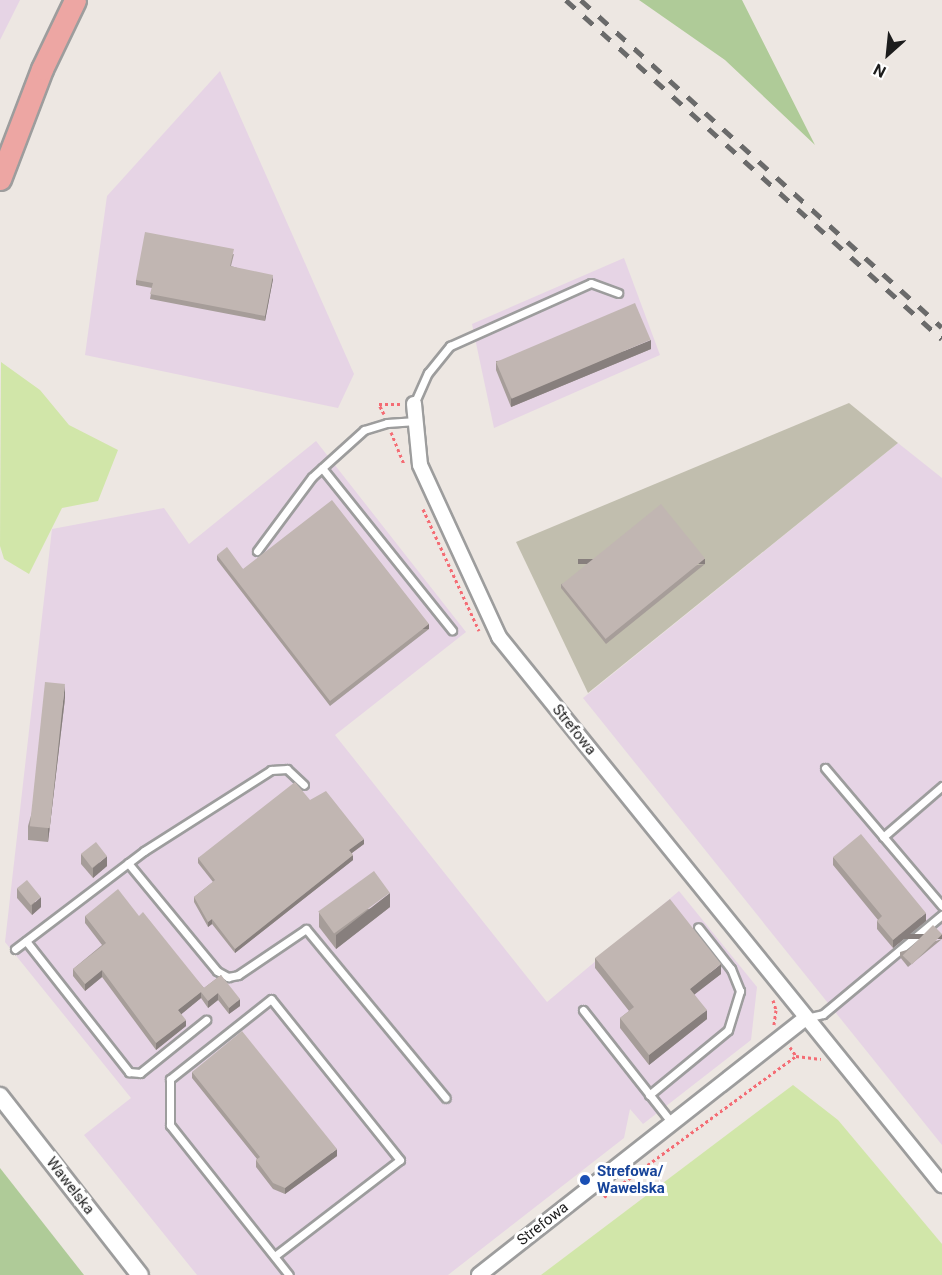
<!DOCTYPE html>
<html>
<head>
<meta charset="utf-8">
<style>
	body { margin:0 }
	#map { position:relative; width:942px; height:1275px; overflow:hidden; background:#ede7e2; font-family:Roboto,sans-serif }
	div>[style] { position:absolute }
	.industrial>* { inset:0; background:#e6d4e5 }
	.construction>* { inset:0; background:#c1beae }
	.grass>* { inset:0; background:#d1e6a9 }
	.forest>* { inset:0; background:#afcb98 }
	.path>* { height:3px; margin-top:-1.5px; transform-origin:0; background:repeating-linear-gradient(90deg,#f46c74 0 3px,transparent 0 6px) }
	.roads { filter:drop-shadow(2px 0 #9d9d9d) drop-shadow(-2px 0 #9d9d9d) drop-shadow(0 2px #9d9d9d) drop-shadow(0 -2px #9d9d9d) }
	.service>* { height:7px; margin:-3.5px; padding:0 3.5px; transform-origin:3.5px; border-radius:3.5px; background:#fff }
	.minor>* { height:14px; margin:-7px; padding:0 7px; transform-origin:7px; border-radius:7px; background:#fff }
	.tertiary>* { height:16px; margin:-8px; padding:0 8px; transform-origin:8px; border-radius:8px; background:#fff }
	.trunk>* { height:21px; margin:-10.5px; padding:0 10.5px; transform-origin:10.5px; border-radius:10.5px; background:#eda6a3 }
	.rail>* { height:4.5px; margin-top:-2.25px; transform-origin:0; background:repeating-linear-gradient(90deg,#6a6a6a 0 12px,transparent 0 24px) }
	.wall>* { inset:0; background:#a69d99 }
	.shaded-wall>* { inset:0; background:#877f7d; transform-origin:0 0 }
	.building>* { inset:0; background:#c1b6b2; transform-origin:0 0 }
	.dots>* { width:16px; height:16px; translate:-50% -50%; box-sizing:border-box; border:3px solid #fff; border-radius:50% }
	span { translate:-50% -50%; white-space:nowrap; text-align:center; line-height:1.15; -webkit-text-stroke:6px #fff; paint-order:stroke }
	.street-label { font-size:15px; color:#1c1c1c }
	.transit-label { font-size:15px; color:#164399; font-weight:700 }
	.left { translate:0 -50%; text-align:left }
	.north { position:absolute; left:858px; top:24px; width:60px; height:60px; -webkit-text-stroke:4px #fff; paint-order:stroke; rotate:207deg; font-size:16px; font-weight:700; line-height:24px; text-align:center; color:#1c1c1c }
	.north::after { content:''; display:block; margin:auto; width:21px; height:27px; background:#1c1c1c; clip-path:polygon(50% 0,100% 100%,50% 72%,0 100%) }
</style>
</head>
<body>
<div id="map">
	<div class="industrial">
		<div style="clip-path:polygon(0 0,20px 0,0 40px)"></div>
		<div style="clip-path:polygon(220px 71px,354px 374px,338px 408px,85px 355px,107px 196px)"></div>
		<div style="clip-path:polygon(624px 258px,660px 355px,494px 428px,472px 324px)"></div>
		<div style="clip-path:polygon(316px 441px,466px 632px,335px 735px,547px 1002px,679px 891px,757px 987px,751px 1040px,643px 1124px,630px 1109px,624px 1138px,448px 1275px,197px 1275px,84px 1135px,131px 1098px,5px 942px,52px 529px,164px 508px,189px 544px)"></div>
		<div style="clip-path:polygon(898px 443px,942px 478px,942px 1145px,583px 698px)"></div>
	</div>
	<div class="construction">
		<div style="clip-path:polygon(849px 403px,898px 443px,588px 693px,516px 542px)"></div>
	</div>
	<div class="grass">
		<div style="clip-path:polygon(1px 362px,40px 390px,69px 425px,118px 450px,98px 501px,62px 508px,29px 574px,4px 559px,0 546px)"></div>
		<div style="clip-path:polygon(793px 1085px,838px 1120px,942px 1244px,942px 1275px,541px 1275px)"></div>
	</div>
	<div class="forest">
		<div style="clip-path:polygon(639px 0,742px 0,815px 145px,725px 60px)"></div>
		<div style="clip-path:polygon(0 1168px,84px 1275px,0 1275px)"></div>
	</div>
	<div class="path">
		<div style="left:384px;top:414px;width:11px;rotate:-117deg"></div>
		<div style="left:379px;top:404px;width:22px"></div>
		<div style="left:391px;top:432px;width:35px;rotate:68deg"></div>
		<div style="left:423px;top:509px;width:134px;rotate:65.3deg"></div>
		<div style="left:773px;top:1000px;width:10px;rotate:73deg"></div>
		<div style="left:776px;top:1010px;width:15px;rotate:98deg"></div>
		<div style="left:790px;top:1047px;width:11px;rotate:56deg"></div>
		<div style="left:796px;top:1056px;width:25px;rotate:7deg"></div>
		<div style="left:604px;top:1197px;width:238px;rotate:-36.3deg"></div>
	</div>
	<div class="roads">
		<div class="service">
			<div style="left:414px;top:404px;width:34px;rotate:-66deg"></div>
			<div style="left:428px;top:373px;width:35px;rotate:-51deg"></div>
			<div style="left:450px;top:346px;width:154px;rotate:-24.1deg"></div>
			<div style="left:591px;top:283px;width:29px;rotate:20deg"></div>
			<div style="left:322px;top:468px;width:208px;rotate:51.3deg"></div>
			<div style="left:257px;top:551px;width:92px;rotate:-53.4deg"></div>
			<div style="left:312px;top:477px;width:70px;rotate:-42.1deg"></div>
			<div style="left:364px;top:430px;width:24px;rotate:-17deg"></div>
			<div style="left:387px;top:423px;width:29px;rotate:-4deg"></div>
			<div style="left:825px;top:768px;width:181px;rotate:49.7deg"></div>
			<div style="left:883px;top:837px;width:78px;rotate:-40.8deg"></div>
			<div style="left:128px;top:863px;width:140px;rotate:50.5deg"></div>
			<div style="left:217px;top:971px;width:13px;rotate:29deg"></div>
			<div style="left:228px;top:977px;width:10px;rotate:-11deg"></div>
			<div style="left:238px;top:975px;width:82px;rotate:-34.1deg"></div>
			<div style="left:306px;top:929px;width:219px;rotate:50.4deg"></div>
			<div style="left:26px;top:941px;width:167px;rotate:51.8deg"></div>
			<div style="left:129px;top:1072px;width:11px;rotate:5deg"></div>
			<div style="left:140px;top:1073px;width:85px;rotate:-38.8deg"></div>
			<div style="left:15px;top:949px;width:162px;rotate:-37.2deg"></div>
			<div style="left:144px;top:851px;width:151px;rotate:-32.5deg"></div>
			<div style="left:271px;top:770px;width:16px;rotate:-4deg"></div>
			<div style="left:287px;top:769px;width:23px;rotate:43deg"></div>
			<div style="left:583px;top:1010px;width:144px;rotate:51.8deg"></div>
			<div style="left:806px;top:1018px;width:17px;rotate:-13deg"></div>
			<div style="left:823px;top:1014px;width:155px;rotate:-39.8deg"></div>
			<div style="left:649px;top:1095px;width:102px;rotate:-39.4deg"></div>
			<div style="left:728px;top:1030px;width:41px;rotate:-72.9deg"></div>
			<div style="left:740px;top:991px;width:24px;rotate:-112deg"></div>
			<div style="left:731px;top:969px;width:53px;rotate:-128.2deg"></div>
			<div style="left:276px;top:1255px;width:156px;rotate:-37.5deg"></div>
			<div style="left:400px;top:1160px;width:206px;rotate:-128.7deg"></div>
			<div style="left:271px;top:999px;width:129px;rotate:141.6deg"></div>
			<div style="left:170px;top:1079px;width:46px;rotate:90deg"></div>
			<div style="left:170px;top:1125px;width:191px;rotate:51.6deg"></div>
		</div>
		<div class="minor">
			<div style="left:414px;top:404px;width:61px;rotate:84.4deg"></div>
			<div style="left:420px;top:465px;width:189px;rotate:65.3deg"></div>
			<div style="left:499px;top:637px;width:705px;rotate:51.05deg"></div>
			<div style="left:479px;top:1275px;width:416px;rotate:-38.2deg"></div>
		</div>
		<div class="tertiary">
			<div style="left:0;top:1096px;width:227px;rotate:52deg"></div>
		</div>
		<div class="trunk">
			<div style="left:0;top:179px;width:118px;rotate:-69.1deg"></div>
			<div style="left:42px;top:69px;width:76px;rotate:-64.4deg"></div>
		</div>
	</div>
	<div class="rail">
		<div style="left:566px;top:0;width:506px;rotate:42.04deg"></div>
		<div style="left:581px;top:0;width:487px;rotate:42.2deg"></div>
	</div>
	<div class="wall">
		<div style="clip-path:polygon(234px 254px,231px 266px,273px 279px,265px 321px,150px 299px,152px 288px,136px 285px,136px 280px)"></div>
		<div style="clip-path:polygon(651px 349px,511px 407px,496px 370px,496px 361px)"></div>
		<div style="clip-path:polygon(217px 555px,243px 569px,429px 629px,330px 706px,217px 560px)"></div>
		<div style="clip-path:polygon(705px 564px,606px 644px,561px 588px,561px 584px)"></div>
		<div style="clip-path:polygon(65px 698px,48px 842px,28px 840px,28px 826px)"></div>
		<div style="clip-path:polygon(310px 800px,364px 844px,352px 853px,353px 860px,235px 953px,212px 924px,208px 927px,194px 902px,194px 897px,213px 882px,198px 863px,198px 858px)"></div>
		<div style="clip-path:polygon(81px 854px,107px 866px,93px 878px,81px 864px)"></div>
		<div style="clip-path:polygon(833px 857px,926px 921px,893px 948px,877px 929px,877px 921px,878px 920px,833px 865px)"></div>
		<div style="clip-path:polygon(17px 888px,41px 907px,32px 915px,17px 898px)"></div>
		<div style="clip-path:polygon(390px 907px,336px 949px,319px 927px,319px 913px)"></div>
		<div style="clip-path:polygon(85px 916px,139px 916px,204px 988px,221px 975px,240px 1006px,229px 1014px,218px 1000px,208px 1008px,201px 998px,181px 1014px,186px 1026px,156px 1050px,102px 977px,85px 991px,73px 976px,73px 969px,102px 945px,85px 923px)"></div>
		<div style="clip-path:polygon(942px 939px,908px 967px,900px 957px,900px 952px)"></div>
		<div style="clip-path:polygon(595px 958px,721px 974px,694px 994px,707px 1019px,649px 1065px,620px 1028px,620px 1018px,629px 1011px,595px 968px)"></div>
		<div style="clip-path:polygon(192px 1072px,337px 1156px,285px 1194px,273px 1189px,256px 1167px,256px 1160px,257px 1159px,192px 1078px)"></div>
	</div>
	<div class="shaded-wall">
		<div style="clip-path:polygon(273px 275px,273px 279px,265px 321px,265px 316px)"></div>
		<div style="clip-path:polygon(651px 340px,651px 349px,511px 407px,511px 397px)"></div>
		<div style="left:705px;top:559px;width:5px;height:127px;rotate:90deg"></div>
		<div style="left:429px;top:624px;width:5px;height:125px;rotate:90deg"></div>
		<div style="clip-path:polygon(65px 684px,65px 698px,48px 842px,48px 828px)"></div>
		<div style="clip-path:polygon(364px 839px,364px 844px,349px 855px,349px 850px)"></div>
		<div style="clip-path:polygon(353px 855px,353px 860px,235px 953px,235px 949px)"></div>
		<div style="clip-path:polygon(107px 856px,107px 866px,93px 878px,93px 868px)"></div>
		<div style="clip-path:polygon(390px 893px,390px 907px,336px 949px,336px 935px)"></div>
		<div style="clip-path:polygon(41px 897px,41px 907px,32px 915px,32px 905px)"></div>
		<div style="clip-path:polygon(926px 913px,926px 921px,893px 948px,893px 940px)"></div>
		<div style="clip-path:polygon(212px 919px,212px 924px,208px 927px,208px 922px)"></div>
		<div style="left:942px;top:934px;width:5px;height:44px;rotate:90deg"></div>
		<div style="clip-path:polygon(721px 964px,721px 974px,690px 998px,690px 989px)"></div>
		<div style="clip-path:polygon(102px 970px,102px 977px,85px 991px,85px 984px)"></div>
		<div style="clip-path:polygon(201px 992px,201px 998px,178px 1017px,178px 1010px)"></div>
		<div style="clip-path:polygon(218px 993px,218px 1000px,208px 1008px,208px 1001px)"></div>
		<div style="clip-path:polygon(240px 999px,240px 1006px,229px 1014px,229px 1008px)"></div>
		<div style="clip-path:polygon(707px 1010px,707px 1019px,649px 1065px,649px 1055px)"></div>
		<div style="clip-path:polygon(186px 1020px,186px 1026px,156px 1050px,156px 1043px)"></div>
		<div style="clip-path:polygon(337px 1149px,337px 1156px,285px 1194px,285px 1188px)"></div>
	</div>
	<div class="building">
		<div style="clip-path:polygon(145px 232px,234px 249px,230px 266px,273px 275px,265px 316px,150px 294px,153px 283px,136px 280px)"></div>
		<div style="left:635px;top:303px;width:40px;height:151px;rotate:67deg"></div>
		<div style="clip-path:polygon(332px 500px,429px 624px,330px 701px,217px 555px,227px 547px,243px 569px)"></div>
		<div style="left:661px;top:504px;width:70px;height:128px;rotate:51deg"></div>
		<div style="left:45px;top:682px;width:20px;height:145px;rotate:6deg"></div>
		<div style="clip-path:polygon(295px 782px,310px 800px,326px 791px,364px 839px,349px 850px,353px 855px,235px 949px,212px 919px,208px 922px,194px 897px,215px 880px,198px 858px)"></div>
		<div style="clip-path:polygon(861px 834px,926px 913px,893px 940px,877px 921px,882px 916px,833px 857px)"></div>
		<div style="left:96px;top:842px;width:18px;height:19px;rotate:52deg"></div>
		<div style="left:374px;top:871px;width:27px;height:69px;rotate:54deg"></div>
		<div style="left:27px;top:880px;width:22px;height:13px;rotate:51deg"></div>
		<div style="clip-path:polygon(118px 889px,139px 916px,143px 912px,204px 988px,221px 975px,240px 999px,229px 1008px,218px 993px,208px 1001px,201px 992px,178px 1010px,186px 1020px,156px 1043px,102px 970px,85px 984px,73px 969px,106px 943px,85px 916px)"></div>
		<div style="clip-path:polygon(670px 899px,721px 964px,690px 989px,707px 1010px,649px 1055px,620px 1018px,634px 1007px,595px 958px)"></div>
		<div style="left:933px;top:925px;width:13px;height:43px;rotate:45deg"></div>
		<div style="clip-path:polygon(242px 1031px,337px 1149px,285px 1188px,273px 1183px,256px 1160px,260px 1157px,192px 1072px)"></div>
	</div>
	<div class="dots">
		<div style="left:585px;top:1180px;background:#1a4fb4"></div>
	</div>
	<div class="street-label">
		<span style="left:574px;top:730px;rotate:51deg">Strefowa</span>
		<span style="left:70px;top:1186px;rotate:52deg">Wawelska</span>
		<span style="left:543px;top:1224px;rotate:-38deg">Strefowa</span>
	</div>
	<div class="transit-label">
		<span class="left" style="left:597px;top:1180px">Strefowa/<br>Wawelska</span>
	</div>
	<div class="north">N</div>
</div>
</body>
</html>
